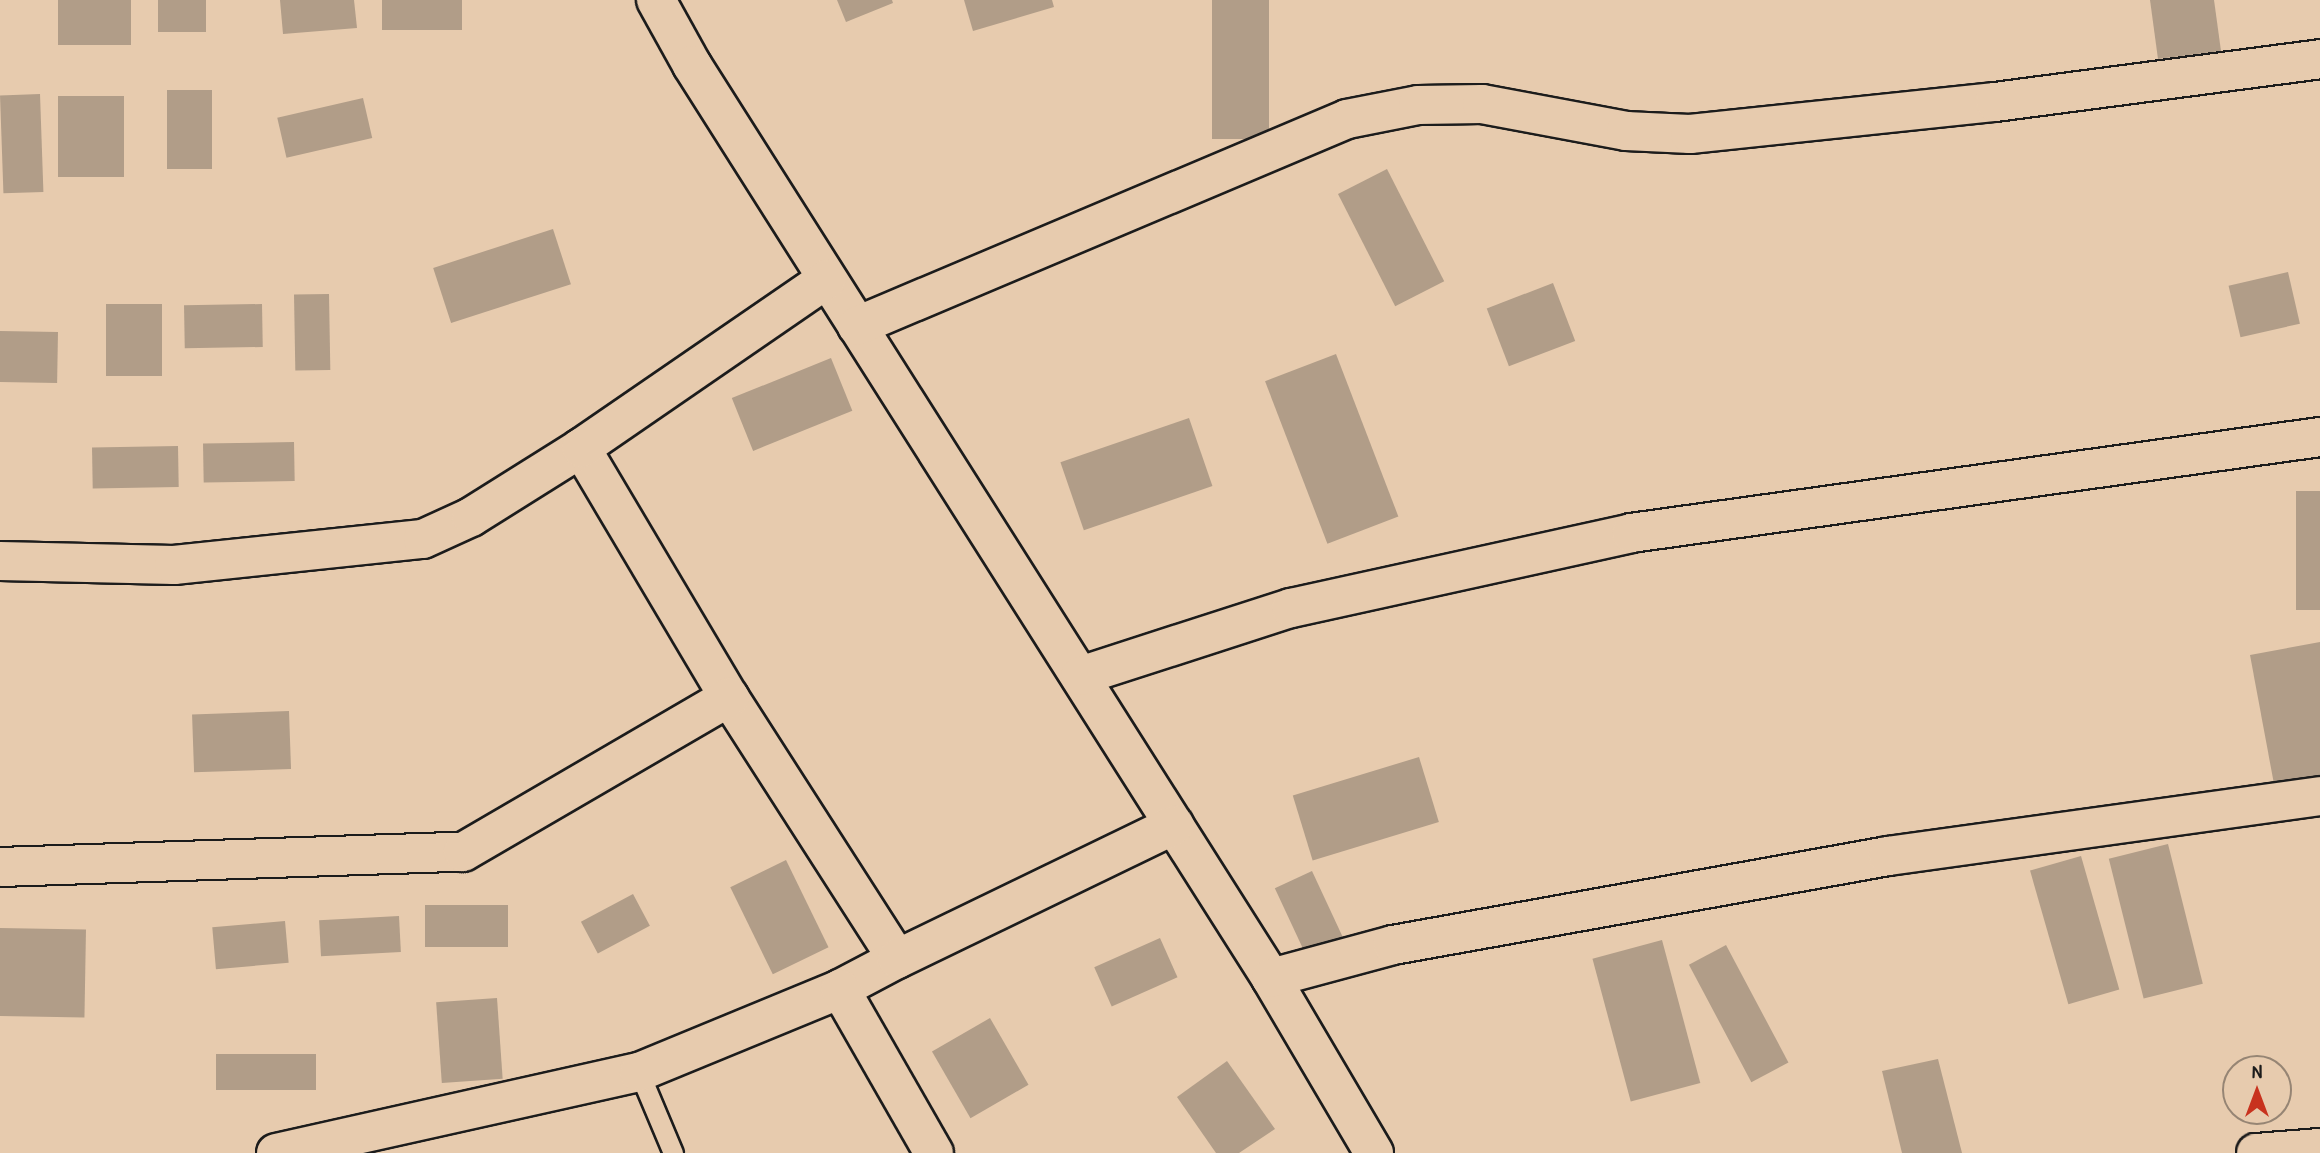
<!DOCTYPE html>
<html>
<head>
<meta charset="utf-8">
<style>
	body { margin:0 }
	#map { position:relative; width:2320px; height:1153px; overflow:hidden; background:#e7cbae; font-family:"Patrick Hand",sans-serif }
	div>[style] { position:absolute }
	.building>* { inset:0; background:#b19d88; transform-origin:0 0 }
	.roads { filter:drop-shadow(2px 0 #1c1c1c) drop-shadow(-2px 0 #1c1c1c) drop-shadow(0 2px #1c1c1c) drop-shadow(0 -2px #1c1c1c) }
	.service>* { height:19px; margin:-9.5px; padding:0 9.5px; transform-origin:9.5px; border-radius:9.5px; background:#e7cbae }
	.minor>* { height:38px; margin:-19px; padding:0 19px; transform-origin:19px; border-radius:19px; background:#e7cbae }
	span { translate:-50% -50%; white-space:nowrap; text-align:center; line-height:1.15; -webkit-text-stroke:5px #e7cbae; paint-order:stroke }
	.north { position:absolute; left:2222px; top:1055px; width:70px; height:70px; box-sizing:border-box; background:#e7cbae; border:2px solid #968574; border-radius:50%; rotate:0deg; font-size:19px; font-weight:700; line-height:28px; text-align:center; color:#1c1c1c }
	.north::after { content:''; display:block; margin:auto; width:24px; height:32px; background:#c8321e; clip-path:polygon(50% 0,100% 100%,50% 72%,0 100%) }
</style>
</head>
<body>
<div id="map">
	<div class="building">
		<div style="left:58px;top:0;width:73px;height:45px"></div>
		<div style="left:158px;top:0;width:48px;height:32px"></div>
		<div style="clip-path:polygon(280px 0,354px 0,357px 28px,283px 34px)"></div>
		<div style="left:382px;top:0;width:80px;height:30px"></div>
		<div style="clip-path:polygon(837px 0,892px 0,893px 3px,846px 22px)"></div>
		<div style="clip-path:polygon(964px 0,1052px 0,1054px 7px,973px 31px)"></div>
		<div style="left:1212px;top:0;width:57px;height:139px"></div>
		<div style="clip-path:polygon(2150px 0,2214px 0,2221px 51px,2158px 59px)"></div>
		<div style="left:167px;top:90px;width:45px;height:79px"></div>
		<div style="left:40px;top:94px;width:98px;height:40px;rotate:88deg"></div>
		<div style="left:58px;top:96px;width:66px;height:81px"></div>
		<div style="left:363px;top:98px;width:41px;height:88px;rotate:77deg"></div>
		<div style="left:1387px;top:169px;width:126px;height:55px;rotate:63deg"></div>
		<div style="left:553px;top:229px;width:58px;height:126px;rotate:72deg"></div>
		<div style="left:2288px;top:272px;width:53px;height:61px;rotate:77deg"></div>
		<div style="left:1553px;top:283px;width:62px;height:71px;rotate:69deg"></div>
		<div style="left:329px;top:294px;width:76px;height:35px;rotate:89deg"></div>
		<div style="left:106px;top:304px;width:56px;height:72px"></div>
		<div style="left:262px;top:304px;width:43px;height:78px;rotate:89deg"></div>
		<div style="left:0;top:331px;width:58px;height:51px;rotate:1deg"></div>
		<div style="left:1336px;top:354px;width:174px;height:76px;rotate:69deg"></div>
		<div style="left:831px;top:358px;width:57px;height:107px;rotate:68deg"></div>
		<div style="left:1189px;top:418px;width:72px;height:136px;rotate:71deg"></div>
		<div style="left:294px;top:442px;width:39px;height:91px;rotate:89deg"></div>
		<div style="left:178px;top:446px;width:41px;height:86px;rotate:89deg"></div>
		<div style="left:2296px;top:491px;width:24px;height:119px"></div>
		<div style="clip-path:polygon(2320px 642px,2320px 776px,2274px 784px,2250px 655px)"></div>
		<div style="left:289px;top:711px;width:58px;height:97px;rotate:88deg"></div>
		<div style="left:1419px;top:757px;width:68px;height:132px;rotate:73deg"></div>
		<div style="left:2168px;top:844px;width:144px;height:61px;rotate:76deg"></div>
		<div style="left:2081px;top:856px;width:139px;height:53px;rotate:74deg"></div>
		<div style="left:786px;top:860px;width:97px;height:62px;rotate:64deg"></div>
		<div style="left:1312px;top:871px;width:81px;height:41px;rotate:65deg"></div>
		<div style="left:633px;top:894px;width:36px;height:59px;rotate:62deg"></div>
		<div style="left:425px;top:905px;width:83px;height:42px"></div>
		<div style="left:399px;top:916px;width:36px;height:80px;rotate:87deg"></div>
		<div style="left:285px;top:921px;width:42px;height:73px;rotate:85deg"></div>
		<div style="left:0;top:928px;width:86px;height:88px;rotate:1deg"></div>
		<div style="left:1160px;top:938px;width:43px;height:72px;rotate:66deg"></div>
		<div style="left:1662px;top:940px;width:148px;height:72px;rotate:75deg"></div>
		<div style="left:1726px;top:945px;width:133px;height:42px;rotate:62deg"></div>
		<div style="left:497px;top:998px;width:81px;height:61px;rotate:86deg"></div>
		<div style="left:990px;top:1018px;width:77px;height:67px;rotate:60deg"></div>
		<div style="left:216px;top:1054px;width:100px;height:36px"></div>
		<div style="clip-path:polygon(1938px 1059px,1962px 1153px,1902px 1153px,1882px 1071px)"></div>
		<div style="clip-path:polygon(1227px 1061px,1275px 1129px,1239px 1153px,1216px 1153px,1177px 1097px)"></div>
	</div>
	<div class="roads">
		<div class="service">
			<div style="left:639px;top:1072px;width:88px;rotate:67.2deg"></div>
		</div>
		<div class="minor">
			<div style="left:656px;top:0;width:74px;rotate:61deg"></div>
			<div style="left:692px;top:65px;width:1081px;rotate:57.62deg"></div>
			<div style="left:1271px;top:978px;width:203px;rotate:59.5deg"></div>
			<div style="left:857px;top:326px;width:532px;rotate:-22.9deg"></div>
			<div style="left:1347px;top:119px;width:72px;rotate:-11.2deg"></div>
			<div style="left:1418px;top:105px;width:64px;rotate:-0.9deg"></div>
			<div style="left:1482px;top:104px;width:147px;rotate:10.6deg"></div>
			<div style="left:1626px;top:131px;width:64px;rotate:2.7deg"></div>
			<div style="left:1690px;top:134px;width:307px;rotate:-6deg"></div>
			<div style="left:1995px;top:102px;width:328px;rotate:-7.5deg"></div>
			<div style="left:581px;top:448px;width:290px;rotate:59.3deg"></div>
			<div style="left:729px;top:697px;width:311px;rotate:57.3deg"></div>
			<div style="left:897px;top:959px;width:64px;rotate:152.2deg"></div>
			<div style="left:0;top:561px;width:174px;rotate:1.3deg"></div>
			<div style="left:174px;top:565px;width:250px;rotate:-6deg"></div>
			<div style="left:423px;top:539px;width:53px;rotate:-24.6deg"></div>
			<div style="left:471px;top:517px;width:130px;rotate:-32.1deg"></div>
			<div style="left:581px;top:448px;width:298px;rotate:-34.5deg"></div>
			<div style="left:1080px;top:676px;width:222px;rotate:-17.9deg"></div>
			<div style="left:1291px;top:608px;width:348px;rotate:-12.4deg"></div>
			<div style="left:1631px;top:533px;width:696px;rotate:-7.93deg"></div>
			<div style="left:0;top:867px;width:463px;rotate:-1.9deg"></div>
			<div style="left:463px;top:852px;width:308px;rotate:-30.2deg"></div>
			<div style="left:897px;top:959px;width:308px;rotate:-25.8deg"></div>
			<div style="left:1271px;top:978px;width:126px;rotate:-15.1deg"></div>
			<div style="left:1393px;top:945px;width:503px;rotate:-10.19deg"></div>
			<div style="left:1888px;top:856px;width:436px;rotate:-7.9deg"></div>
			<div style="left:276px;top:1153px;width:372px;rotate:-12.6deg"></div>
			<div style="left:639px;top:1072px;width:217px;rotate:-22.4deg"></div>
			<div style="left:840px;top:989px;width:189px;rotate:60.2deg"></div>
			<div style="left:2256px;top:1153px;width:64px;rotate:-4.5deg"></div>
		</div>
	</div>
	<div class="north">N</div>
</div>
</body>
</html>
